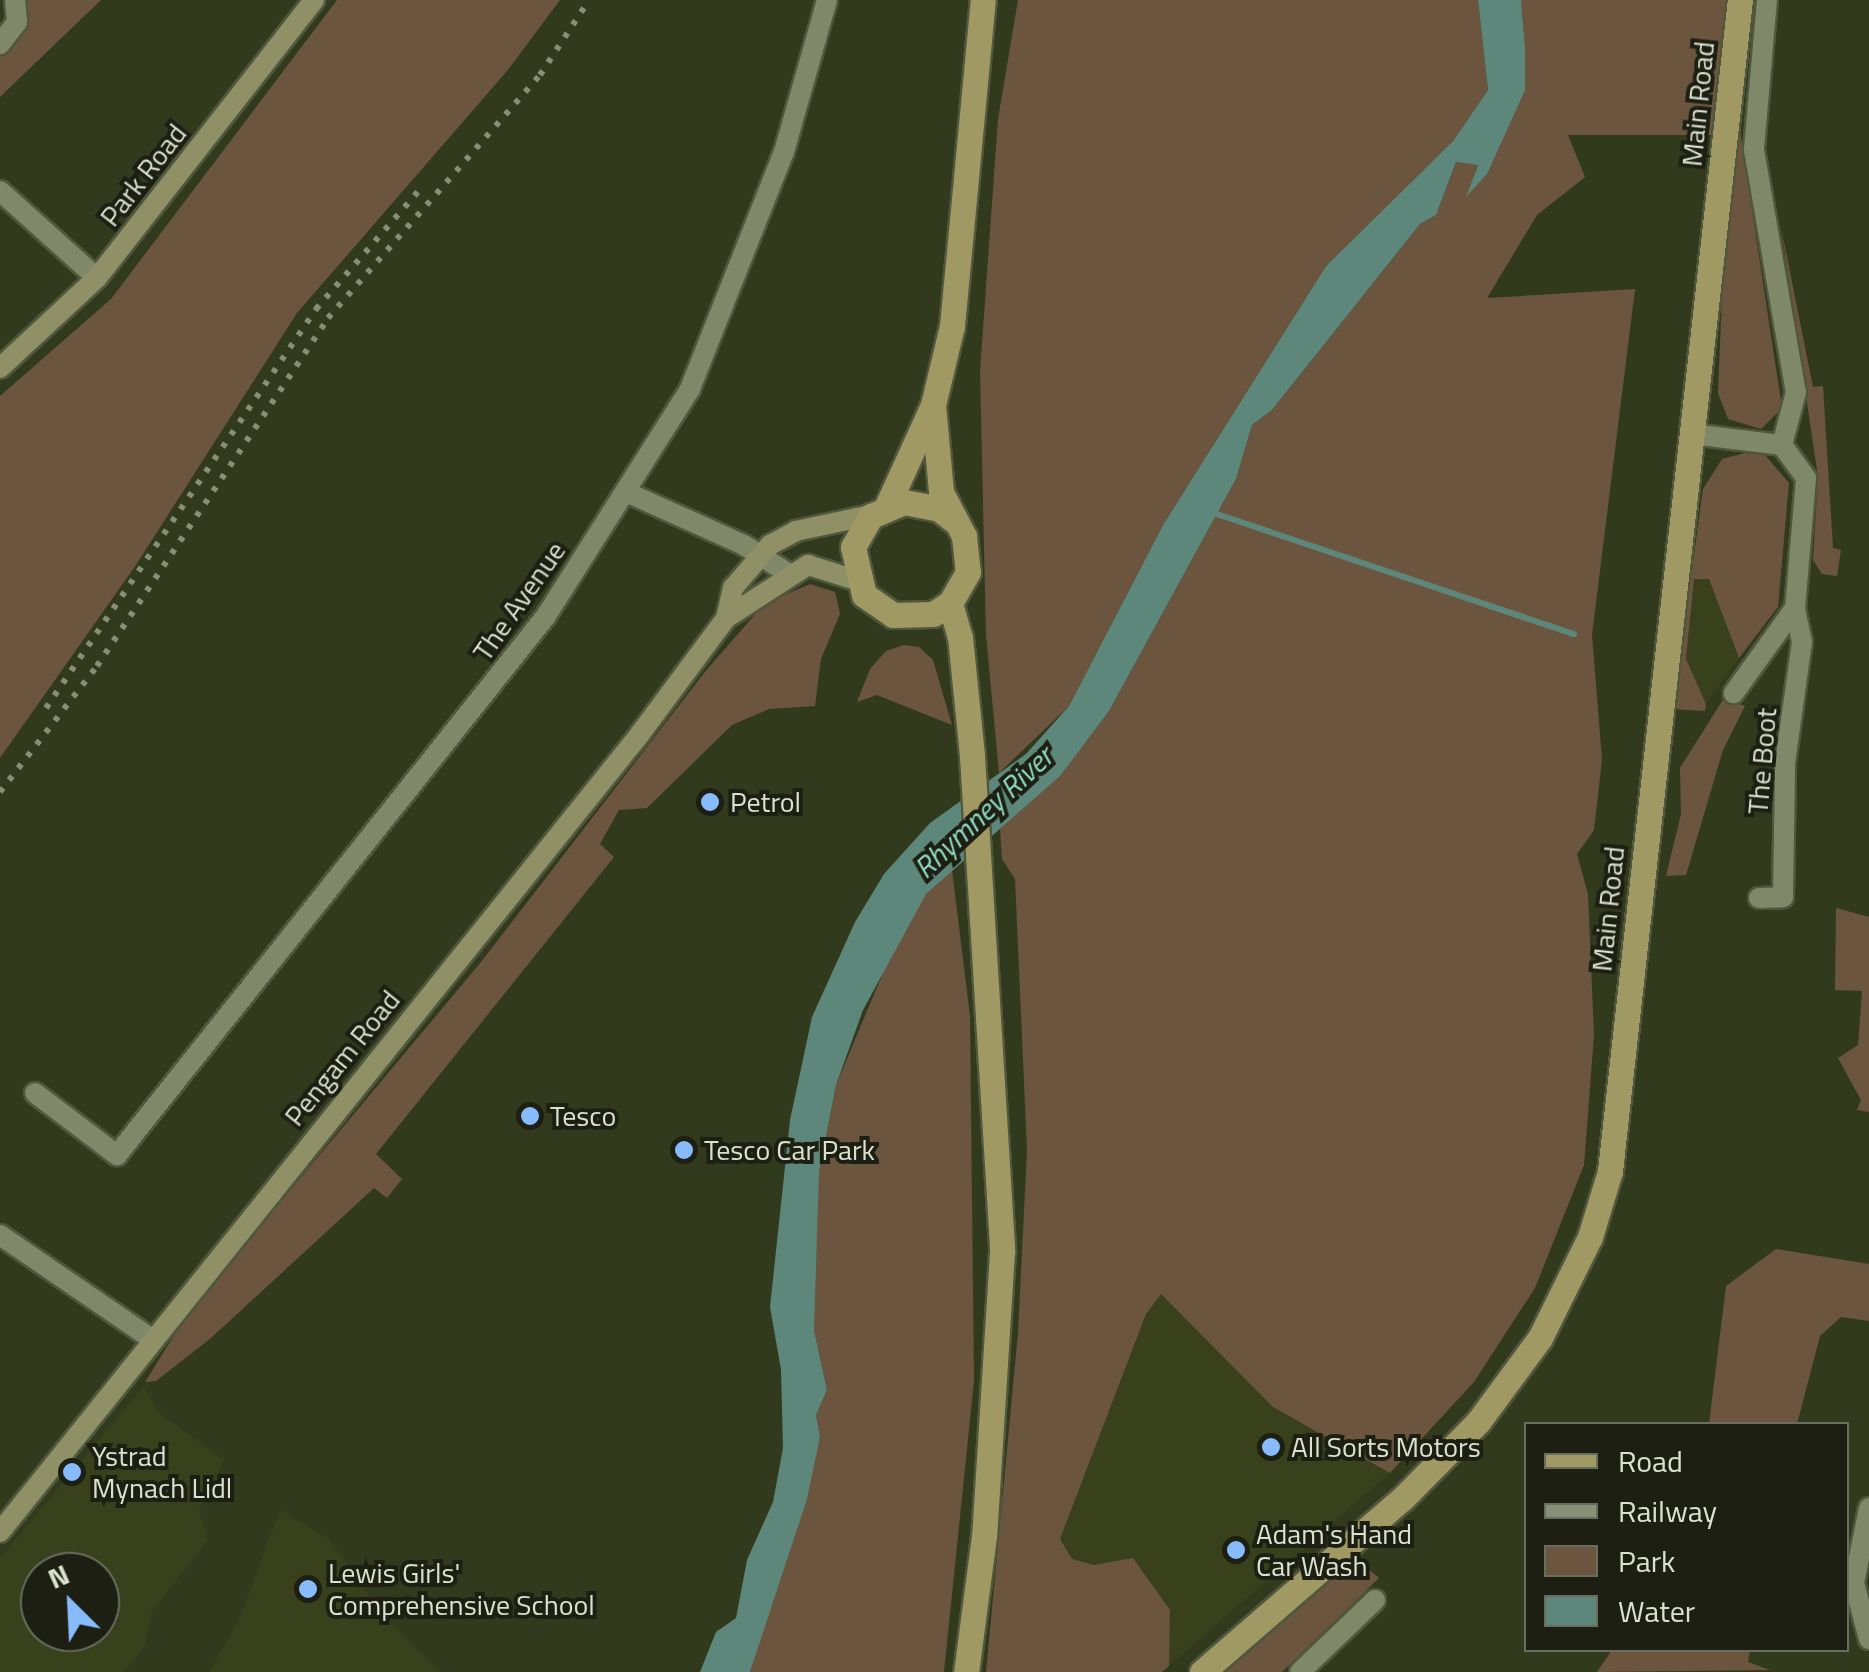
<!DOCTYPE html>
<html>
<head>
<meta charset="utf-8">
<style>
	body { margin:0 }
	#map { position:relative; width:1869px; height:1672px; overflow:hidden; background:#323a1d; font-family:"Titillium Web",sans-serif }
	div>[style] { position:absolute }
	.built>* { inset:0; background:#38411c }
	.green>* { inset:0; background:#6b553f }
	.water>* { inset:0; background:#5d877b }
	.stream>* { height:6px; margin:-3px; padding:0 3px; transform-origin:3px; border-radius:3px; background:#5d877b }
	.roads { filter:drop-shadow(2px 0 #50573d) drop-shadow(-2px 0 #50573d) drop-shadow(0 2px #50573d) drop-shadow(0 -2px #50573d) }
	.street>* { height:20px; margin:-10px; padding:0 10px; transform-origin:10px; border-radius:10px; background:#7f8868 }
	.secondary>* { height:20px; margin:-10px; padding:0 10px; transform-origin:10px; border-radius:10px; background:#909066 }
	.primary>* { height:25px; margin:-12.5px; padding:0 12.5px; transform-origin:12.5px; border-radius:12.5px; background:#a09963 }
	.rail>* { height:6px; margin-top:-3px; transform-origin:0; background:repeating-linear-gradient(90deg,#888f78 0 5px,transparent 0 15px) }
	.dots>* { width:28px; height:28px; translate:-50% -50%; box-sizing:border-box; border:5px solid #1c1f12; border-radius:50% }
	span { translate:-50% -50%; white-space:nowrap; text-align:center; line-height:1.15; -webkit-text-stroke:8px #1c1f12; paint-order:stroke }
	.street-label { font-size:28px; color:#dbe1cf }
	.poi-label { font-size:28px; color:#dbe1cf }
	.left { translate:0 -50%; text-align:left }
	.water-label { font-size:30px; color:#90dac5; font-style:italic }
	.legend { position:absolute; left:1524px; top:1422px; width:325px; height:230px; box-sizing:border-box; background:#1c1f12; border:2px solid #686d5e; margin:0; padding:12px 18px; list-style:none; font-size:30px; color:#dbe1cf }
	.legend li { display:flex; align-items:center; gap:20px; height:50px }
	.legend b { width:50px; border:2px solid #686d5e }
	.north { position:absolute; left:20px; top:1552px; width:100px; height:100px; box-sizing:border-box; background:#1c1f12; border:2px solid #686d5e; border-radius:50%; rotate:336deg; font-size:28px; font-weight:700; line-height:40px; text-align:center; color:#dbe1cf }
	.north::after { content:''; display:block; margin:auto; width:35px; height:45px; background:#87bbfb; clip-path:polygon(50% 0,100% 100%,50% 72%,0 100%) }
</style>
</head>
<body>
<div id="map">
	<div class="built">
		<div style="clip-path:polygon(1694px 578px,1709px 579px,1739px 658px,1706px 704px,1686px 659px)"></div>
		<div style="clip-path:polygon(1161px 1293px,1273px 1407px,1390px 1473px,1169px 1666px,1169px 1610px,1094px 1565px,1072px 1559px,1060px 1539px,1146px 1314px)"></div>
		<div style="clip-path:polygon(evenodd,144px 1386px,159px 1413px,224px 1460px,199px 1511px,208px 1540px,152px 1611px,145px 1645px,124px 1672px,0 1672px,0 1558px,144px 1386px,100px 1572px,100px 1632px,40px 1632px,40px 1572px,100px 1572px)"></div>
		<div style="clip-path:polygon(280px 1510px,330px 1540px,379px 1611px,441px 1672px,210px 1672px,241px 1615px)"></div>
	</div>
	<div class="green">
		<div style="clip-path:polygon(19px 0,101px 0,0 97px,0 50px)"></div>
		<div style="clip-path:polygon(337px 0,560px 0,507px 71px,297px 313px,136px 565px,0 758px,0 396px,111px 299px)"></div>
		<div style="clip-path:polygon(1018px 0,1478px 0,1488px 90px,1453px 141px,1326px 266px,1163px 525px,1069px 706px,999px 773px,986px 635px,980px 371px,998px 119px)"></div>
		<div style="clip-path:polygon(1521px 0,1727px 0,1712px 135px,1568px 135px,1585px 177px,1537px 215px,1487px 298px,1635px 289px,1592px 635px,1602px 759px,1594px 830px,1577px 854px,1588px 894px,1594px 1035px,1584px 1165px,1535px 1288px,1474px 1382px,1390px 1473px,1273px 1407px,1161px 1294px,1146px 1314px,1060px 1539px,1072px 1559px,1094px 1565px,1133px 1558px,1170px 1610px,1169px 1666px,1162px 1672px,986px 1672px,1018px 1333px,1027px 1150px,1015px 879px,1002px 859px,1000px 829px,1059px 776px,1109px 711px,1236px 479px,1252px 425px,1272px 410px,1420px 224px,1436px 215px,1456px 162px,1478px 164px,1468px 194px,1487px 174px,1525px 47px)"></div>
		<div style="clip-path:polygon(1740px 131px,1782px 408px,1761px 429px,1728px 419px,1718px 393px,1724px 248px)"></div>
		<div style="clip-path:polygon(1781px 227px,1813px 387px,1823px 386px,1833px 548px,1841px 550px,1837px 576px,1822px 574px,1813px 560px,1818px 477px)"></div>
		<div style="clip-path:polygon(1745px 453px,1765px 455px,1789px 483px,1778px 607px,1739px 658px,1709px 579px,1694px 579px,1686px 659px,1706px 704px,1705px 711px,1673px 709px,1703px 489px,1722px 459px)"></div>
		<div style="clip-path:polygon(810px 584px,835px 592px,840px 614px,821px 659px,815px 706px,769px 709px,732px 725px,647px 808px,619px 810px,600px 844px,614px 857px,376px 1154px,402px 1179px,387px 1198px,374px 1188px,211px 1338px,156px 1381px,145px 1382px,190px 1310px,481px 962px,704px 673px,764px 604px)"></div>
		<div style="clip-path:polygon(904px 645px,919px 647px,933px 660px,952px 725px,877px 695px,857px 702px,870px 669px,886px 651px)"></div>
		<div style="clip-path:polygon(1724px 698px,1745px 706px,1723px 750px,1686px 875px,1666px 876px,1681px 814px,1680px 768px)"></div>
		<div style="clip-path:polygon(952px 870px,970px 1016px,974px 1381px,944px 1672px,750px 1672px,820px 1438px,816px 1415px,827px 1390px,814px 1330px,813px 1255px,819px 1172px,836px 1085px,898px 937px,926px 894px)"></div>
		<div style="clip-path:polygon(1836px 908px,1869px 917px,1869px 1112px,1857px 1110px,1861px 1100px,1838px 1058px,1858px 1045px,1862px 991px,1835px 990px)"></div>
		<div style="clip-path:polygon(1776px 1249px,1869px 1264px,1869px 1321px,1841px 1317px,1820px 1336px,1797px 1424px,1709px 1424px,1726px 1286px)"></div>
		<div style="clip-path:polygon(1353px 1556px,1379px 1578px,1282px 1672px,1223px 1672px)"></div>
		<div style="clip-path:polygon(1612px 1650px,1750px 1650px,1748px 1662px,1770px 1670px,1597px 1672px)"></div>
	</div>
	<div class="water">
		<div style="clip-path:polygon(1478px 0,1521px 0,1525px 47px,1525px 90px,1487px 174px,1466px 197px,1478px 165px,1456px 162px,1436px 215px,1420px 224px,1272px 410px,1252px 425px,1236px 479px,1109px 711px,1060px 776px,926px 894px,863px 1010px,836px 1085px,819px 1172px,814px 1330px,827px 1390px,816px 1415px,820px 1437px,807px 1499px,750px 1672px,700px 1672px,716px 1632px,736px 1618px,747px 1560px,773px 1502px,783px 1448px,781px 1370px,770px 1307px,790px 1120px,812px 1017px,855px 922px,884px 874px,930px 823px,1026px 754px,1069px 706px,1163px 525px,1326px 266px,1453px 141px,1488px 90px)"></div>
	</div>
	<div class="stream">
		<div style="left:1211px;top:512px;width:383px;rotate:18.6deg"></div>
	</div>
	<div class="roads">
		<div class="street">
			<div style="left:1767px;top:0;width:151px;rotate:95deg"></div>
			<div style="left:1754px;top:150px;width:246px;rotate:80.2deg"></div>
			<div style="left:1796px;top:392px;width:55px;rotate:104.8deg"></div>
			<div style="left:0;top:44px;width:28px;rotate:-52deg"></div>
			<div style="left:17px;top:22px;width:22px;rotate:-95deg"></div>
			<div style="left:0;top:191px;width:130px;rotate:41.9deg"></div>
			<div style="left:1692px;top:434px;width:91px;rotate:7deg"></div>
			<div style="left:1782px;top:445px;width:41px;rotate:54deg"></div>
			<div style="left:1806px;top:478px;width:130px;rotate:94.8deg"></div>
			<div style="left:1795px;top:608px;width:105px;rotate:125.7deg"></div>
			<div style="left:626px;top:492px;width:129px;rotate:24.2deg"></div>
			<div style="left:744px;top:545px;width:54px;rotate:32.8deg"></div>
			<div style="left:1759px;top:898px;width:24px;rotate:-2deg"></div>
			<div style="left:1783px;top:897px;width:134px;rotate:-89.1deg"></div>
			<div style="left:1785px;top:763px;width:122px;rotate:-82deg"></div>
			<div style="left:1802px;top:642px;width:35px;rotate:-102deg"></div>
			<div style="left:35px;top:1093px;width:103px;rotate:37.1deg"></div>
			<div style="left:117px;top:1155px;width:689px;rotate:-51.48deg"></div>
			<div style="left:546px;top:616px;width:269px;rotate:-57.6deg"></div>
			<div style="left:690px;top:389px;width:255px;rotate:-68.4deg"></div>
			<div style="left:784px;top:152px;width:158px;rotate:-74.2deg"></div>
			<div style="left:0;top:1235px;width:184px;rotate:34.4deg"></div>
			<div style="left:1869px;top:1508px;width:76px;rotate:101.3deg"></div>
			<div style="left:1854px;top:1583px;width:58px;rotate:75deg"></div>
			<div style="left:1300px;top:1672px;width:104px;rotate:-43.8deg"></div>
		</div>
		<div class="secondary">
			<div style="left:0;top:368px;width:132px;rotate:-42.9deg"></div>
			<div style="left:97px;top:278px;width:353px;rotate:-52deg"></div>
			<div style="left:726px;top:618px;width:31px;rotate:-77deg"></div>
			<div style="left:733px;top:588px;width:57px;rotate:-49.3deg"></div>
			<div style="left:770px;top:545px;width:30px;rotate:-28deg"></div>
			<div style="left:796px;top:531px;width:81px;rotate:-12.1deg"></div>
			<div style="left:0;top:1532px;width:1023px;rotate:-51.27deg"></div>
			<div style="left:640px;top:734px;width:144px;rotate:-53.4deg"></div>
			<div style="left:726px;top:618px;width:98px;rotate:-32.9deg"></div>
			<div style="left:808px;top:565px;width:50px;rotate:17.4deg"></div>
		</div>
		<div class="primary">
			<div style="left:933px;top:405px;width:87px;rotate:84.7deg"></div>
			<div style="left:941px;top:492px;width:50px;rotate:62.4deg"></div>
			<div style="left:964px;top:536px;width:36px;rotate:84deg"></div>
			<div style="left:968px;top:572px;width:36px;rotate:120deg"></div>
			<div style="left:950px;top:603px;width:20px;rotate:147deg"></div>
			<div style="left:933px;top:614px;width:40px;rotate:178.6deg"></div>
			<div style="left:893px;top:615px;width:35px;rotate:-145deg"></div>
			<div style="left:864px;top:595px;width:49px;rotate:-102.9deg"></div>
			<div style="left:853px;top:547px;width:36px;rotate:-60deg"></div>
			<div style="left:871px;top:516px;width:36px;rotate:-23deg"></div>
			<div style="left:904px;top:502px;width:36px;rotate:11deg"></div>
			<div style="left:939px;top:509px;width:18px;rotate:38deg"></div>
			<div style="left:887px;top:506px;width:111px;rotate:-65.5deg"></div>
			<div style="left:933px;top:405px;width:81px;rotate:-76.5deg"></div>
			<div style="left:952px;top:326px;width:327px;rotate:-84.6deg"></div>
			<div style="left:950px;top:603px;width:35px;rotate:74deg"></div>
			<div style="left:960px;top:637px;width:120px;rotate:84.2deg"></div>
			<div style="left:972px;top:756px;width:497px;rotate:86.5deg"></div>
			<div style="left:1002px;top:1252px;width:285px;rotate:93.6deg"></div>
			<div style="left:984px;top:1536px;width:137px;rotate:97.5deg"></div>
			<div style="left:1202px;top:1672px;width:264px;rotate:-40.9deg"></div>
			<div style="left:1402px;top:1499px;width:108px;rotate:-45.4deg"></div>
			<div style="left:1478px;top:1422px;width:104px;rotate:-53.6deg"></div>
			<div style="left:1540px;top:1338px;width:113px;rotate:-63.7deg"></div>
			<div style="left:1590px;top:1237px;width:69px;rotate:-73.1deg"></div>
			<div style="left:1610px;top:1171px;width:1178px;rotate:-83.67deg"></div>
		</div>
	</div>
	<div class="rail">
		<div style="left:46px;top:708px;width:482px;rotate:-55.9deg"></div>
		<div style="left:316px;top:309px;width:163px;rotate:-49deg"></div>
		<div style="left:0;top:792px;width:159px;rotate:-52.4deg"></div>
		<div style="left:97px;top:666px;width:418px;rotate:-56.4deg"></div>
		<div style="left:328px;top:318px;width:322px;rotate:-48.9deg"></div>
		<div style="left:540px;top:75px;width:90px;rotate:-56.8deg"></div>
	</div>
	<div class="dots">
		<div style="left:710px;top:802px;background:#87bbfb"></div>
		<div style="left:530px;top:1116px;background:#87bbfb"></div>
		<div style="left:684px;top:1150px;background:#87bbfb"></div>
		<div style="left:1271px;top:1447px;background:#87bbfb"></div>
		<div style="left:72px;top:1472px;background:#87bbfb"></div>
		<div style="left:1236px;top:1550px;background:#87bbfb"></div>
		<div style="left:308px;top:1589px;background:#87bbfb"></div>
	</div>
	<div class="street-label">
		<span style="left:1698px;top:104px;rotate:-84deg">Main Road</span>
		<span style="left:143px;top:175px;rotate:-52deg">Park Road</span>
		<span style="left:519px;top:601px;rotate:-55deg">The Avenue</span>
		<span style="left:1762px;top:761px;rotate:-85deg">The Boot</span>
		<span style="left:1608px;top:909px;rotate:-84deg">Main Road</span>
		<span style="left:342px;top:1058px;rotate:-51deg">Pengam Road</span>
	</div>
	<div class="poi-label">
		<span class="left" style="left:730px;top:802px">Petrol</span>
		<span class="left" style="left:550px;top:1116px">Tesco</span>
		<span class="left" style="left:704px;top:1150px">Tesco Car Park</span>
		<span class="left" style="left:1291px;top:1447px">All Sorts Motors</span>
		<span class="left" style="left:92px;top:1472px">Ystrad<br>Mynach Lidl</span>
		<span class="left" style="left:1256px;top:1550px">Adam's Hand<br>Car Wash</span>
		<span class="left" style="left:328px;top:1589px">Lewis Girls'<br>Comprehensive School</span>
	</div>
	<div class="water-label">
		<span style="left:983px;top:812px;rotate:-43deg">Rhymney River</span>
	</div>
	<ul class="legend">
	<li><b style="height:12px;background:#a09963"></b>Road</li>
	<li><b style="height:12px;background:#888f78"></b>Railway</li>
	<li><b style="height:28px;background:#6b553f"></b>Park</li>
	<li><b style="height:28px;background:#5d877b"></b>Water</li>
	</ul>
	<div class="north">N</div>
</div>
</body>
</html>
